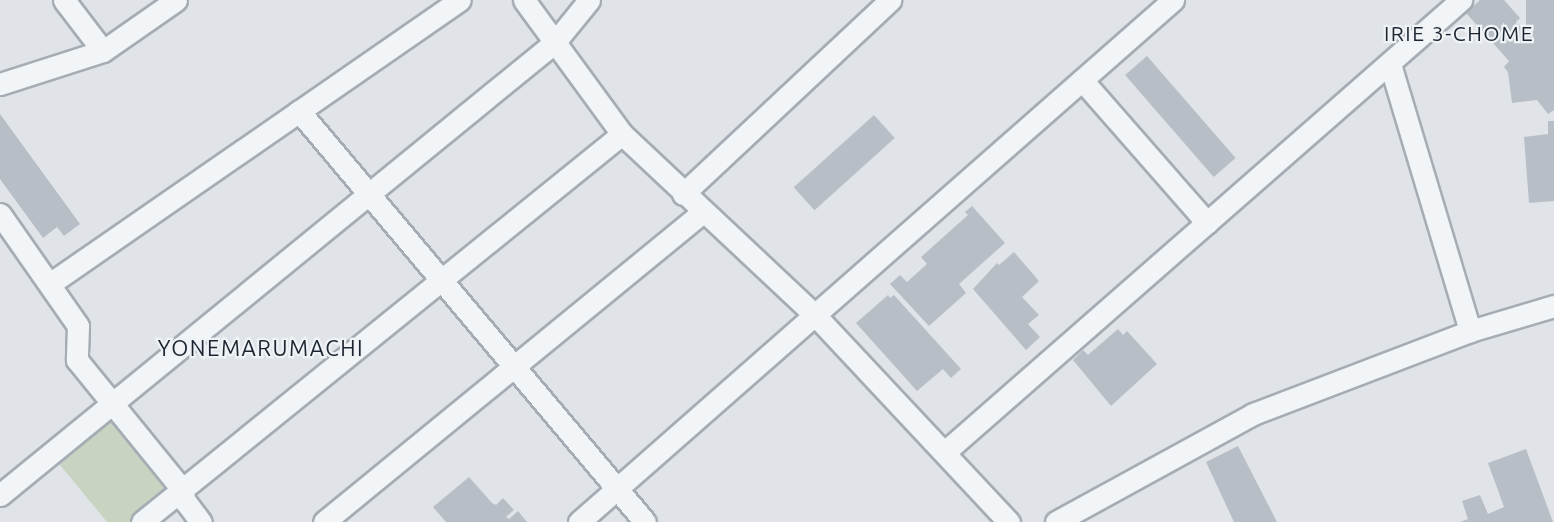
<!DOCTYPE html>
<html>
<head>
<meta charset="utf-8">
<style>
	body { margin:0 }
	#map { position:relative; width:1554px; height:522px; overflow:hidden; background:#e0e4e9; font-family:Ubuntu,sans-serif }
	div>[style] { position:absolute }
	.green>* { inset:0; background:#c8d3c1 }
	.building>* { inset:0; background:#b7bec6; transform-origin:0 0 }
	.roads { filter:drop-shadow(2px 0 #a5acb3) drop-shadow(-2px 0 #a5acb3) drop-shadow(0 2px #a5acb3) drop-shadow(0 -2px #a5acb3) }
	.street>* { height:21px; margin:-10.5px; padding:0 10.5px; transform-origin:10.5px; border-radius:10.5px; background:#f2f5f7 }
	span { translate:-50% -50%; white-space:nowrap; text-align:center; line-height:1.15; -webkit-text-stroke:4.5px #eff3f6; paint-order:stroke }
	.neighbourhood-label { font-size:21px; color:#1b2531; letter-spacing:1.5px }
	.quarter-label { font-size:22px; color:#1b2531; letter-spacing:1.5px }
</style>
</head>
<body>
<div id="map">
	<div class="green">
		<div style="clip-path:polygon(105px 420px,112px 421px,165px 485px,165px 494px,130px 522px,107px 522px,56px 460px)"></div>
	</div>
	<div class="building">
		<div style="clip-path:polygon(1480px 0,1504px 0,1520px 18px,1516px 22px,1522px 28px,1526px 25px,1526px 0,1554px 0,1554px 110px,1548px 114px,1537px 100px,1512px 103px,1508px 72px,1504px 67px,1509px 61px,1466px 13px)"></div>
		<div style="left:1147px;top:56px;width:135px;height:29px;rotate:49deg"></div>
		<div style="clip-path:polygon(0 114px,80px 224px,64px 236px,57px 227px,43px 238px,0 179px)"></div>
		<div style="left:874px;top:115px;width:31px;height:108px;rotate:48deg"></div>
		<div style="clip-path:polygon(1548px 121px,1554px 121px,1554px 201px,1529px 203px,1524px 137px,1548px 134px)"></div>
		<div style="clip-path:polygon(972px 206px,1005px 243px,959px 284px,966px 293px,929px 326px,890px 284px,900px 275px,907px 282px,927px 264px,921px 257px,968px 215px,965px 212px)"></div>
		<div style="clip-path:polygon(1014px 252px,1039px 281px,1022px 297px,1039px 315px,1028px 324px,1040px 337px,1026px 350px,973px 289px,997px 263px,999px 265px)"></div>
		<div style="clip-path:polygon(888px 295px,890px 298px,894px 295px,961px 369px,951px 378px,943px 369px,917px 391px,856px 323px)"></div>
		<div style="clip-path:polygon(1118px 329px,1123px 335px,1127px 331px,1157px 364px,1111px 406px,1073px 360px,1083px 350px,1088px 355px)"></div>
		<div style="clip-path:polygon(1238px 446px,1277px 522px,1234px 522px,1206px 462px)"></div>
		<div style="clip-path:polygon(1526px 449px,1553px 522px,1460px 522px,1468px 519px,1462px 501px,1480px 495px,1488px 514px,1504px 507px,1488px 463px)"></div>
		<div style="clip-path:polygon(469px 477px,492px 503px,496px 505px,503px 498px,514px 510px,506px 517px,509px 519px,518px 511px,527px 522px,446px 522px,433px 507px)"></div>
	</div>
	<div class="roads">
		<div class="street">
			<div style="left:64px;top:0;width:64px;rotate:52.6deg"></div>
			<div style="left:524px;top:0;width:166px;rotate:53.8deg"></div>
			<div style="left:622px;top:134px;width:265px;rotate:43.2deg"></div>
			<div style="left:815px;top:315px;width:284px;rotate:46.9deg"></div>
			<div style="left:1390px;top:64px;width:279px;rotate:73.3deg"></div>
			<div style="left:1082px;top:80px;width:190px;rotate:48.8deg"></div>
			<div style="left:0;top:84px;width:108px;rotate:-17.8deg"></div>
			<div style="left:103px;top:51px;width:89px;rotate:-34.9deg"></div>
			<div style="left:299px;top:111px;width:537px;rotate:49.91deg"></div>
			<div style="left:683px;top:194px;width:284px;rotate:-43.1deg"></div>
			<div style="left:0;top:214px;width:136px;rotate:55.1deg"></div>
			<div style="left:78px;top:326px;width:34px;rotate:92deg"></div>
			<div style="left:77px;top:360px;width:165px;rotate:50.9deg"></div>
			<div style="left:181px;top:488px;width:14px;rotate:73deg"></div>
			<div style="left:185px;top:501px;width:26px;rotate:53deg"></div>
			<div style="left:51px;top:283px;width:497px;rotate:-34.7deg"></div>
			<div style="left:946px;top:451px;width:685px;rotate:-41.21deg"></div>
			<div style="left:0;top:495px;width:716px;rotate:-39.22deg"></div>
			<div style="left:555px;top:42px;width:54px;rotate:-51deg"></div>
			<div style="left:142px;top:522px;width:617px;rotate:-38.95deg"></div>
			<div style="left:324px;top:522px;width:490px;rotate:-39.3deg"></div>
			<div style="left:579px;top:522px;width:791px;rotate:-41.31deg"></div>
			<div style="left:1056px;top:522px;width:225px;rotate:-28.7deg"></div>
			<div style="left:1253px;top:414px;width:232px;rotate:-20.9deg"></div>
			<div style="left:1470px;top:331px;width:88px;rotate:-16.6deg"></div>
		</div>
	</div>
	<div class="neighbourhood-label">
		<span style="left:1459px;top:33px">IRIE 3-CHOME</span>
	</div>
	<div class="quarter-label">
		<span style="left:261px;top:348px">YONEMARUMACHI</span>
	</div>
</div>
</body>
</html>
